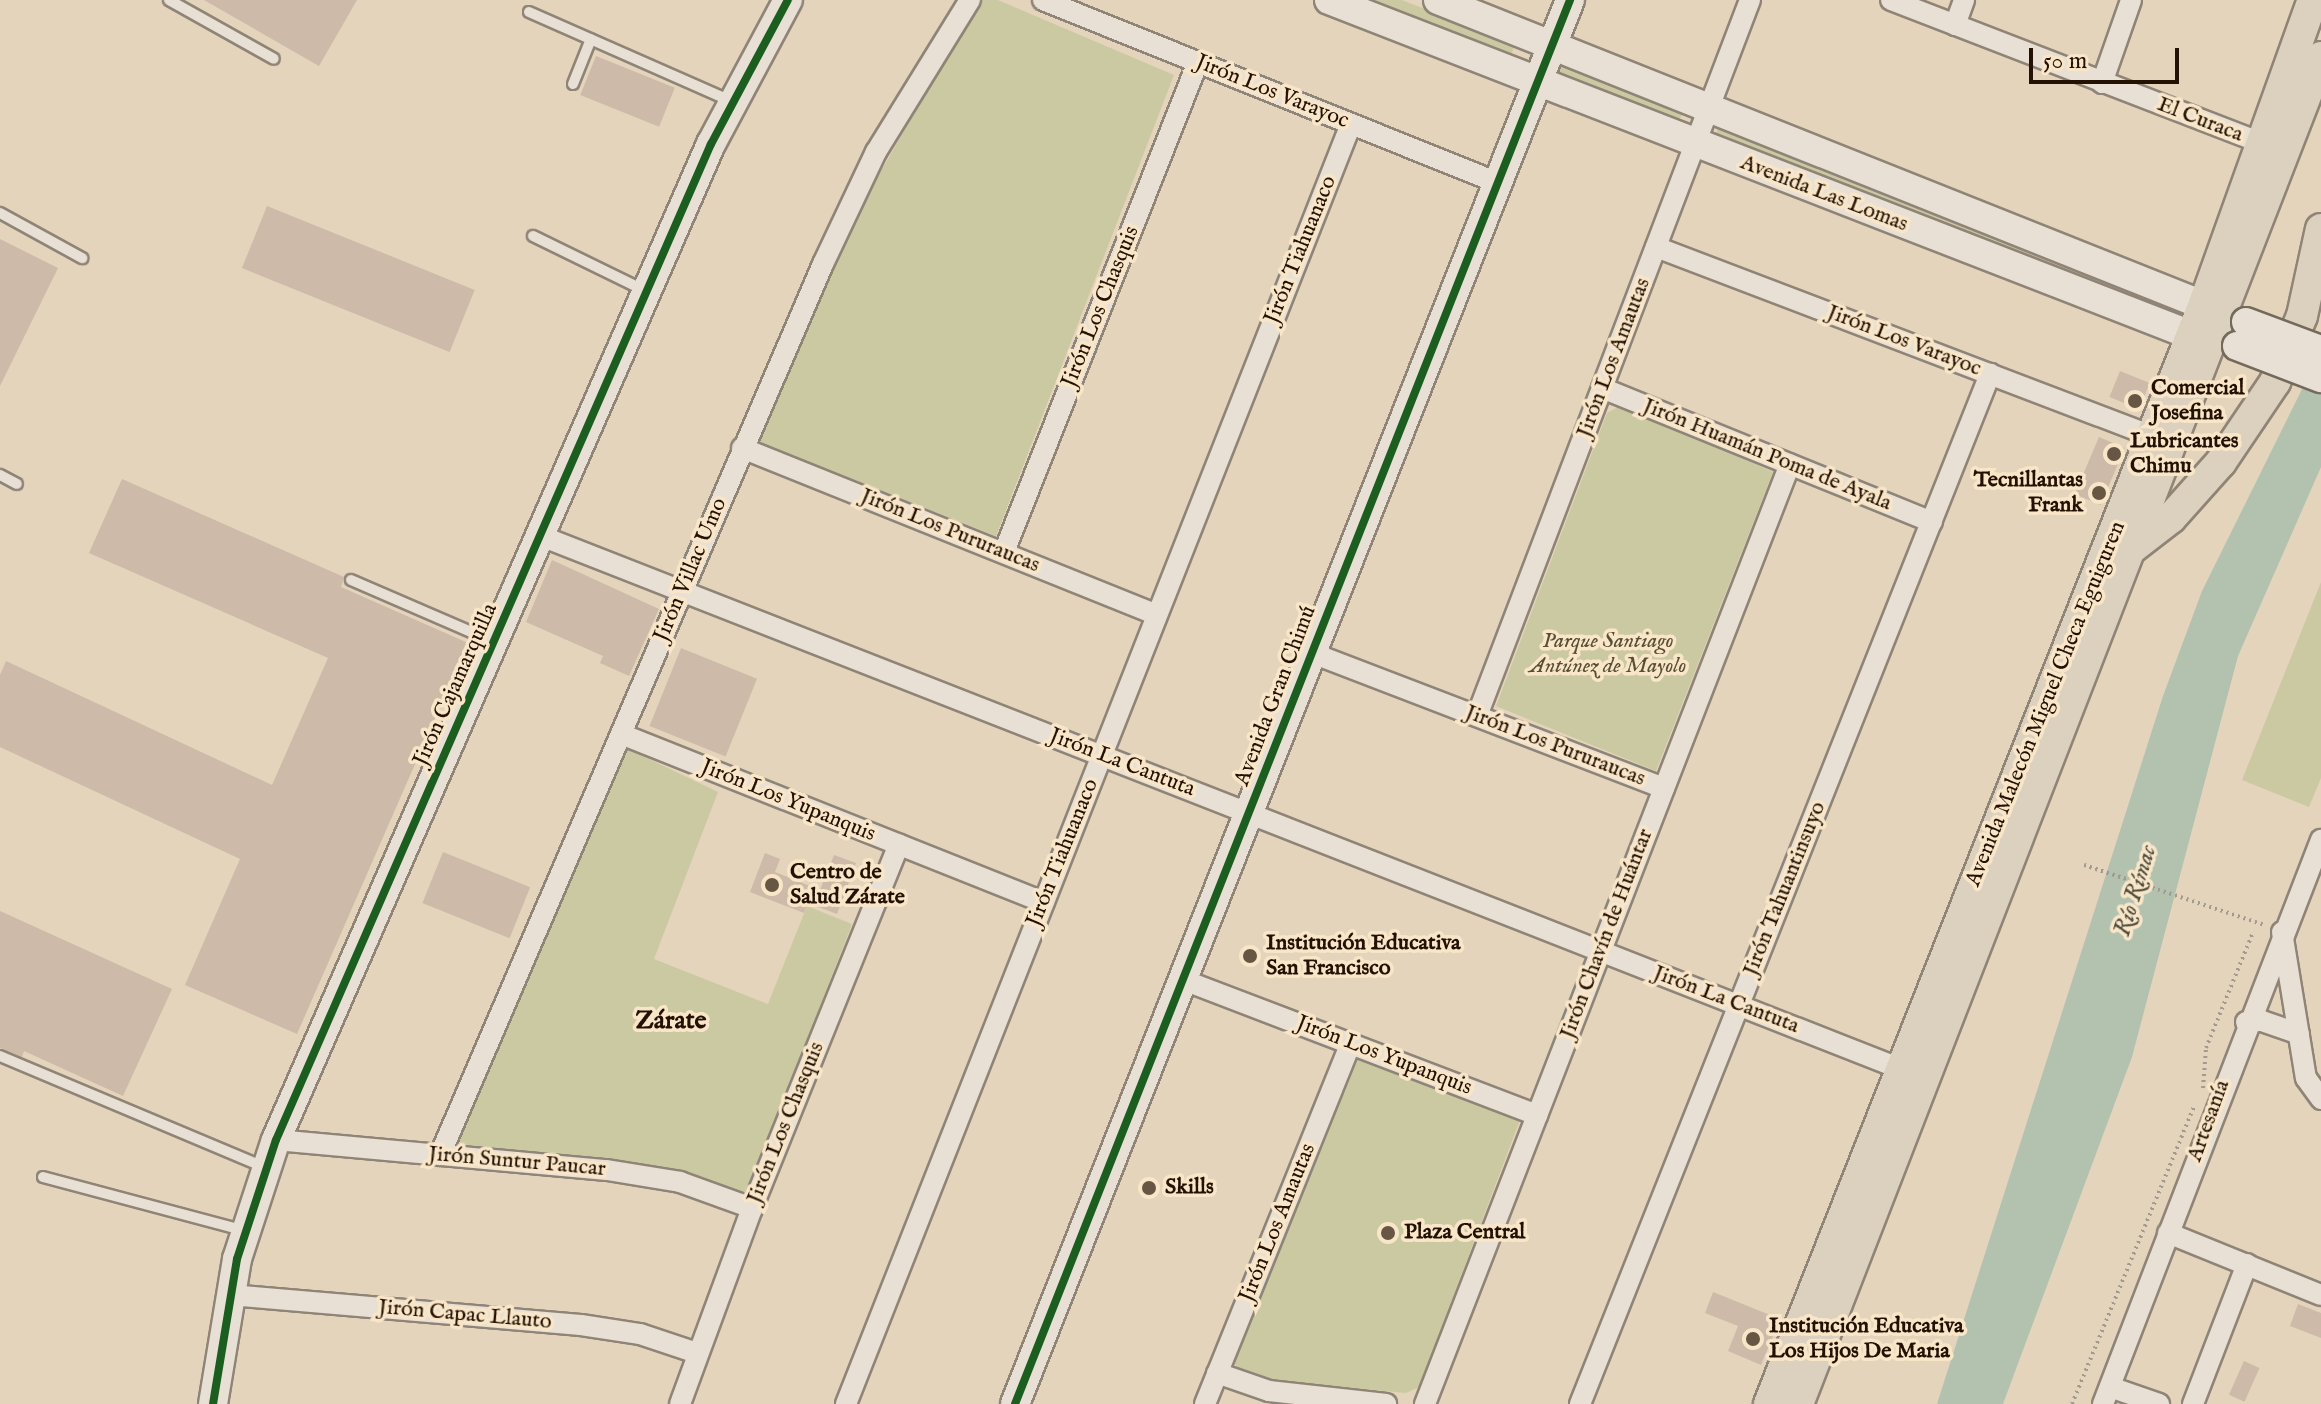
<!DOCTYPE html>
<html>
<head>
<meta charset="utf-8">
<style>
	body { margin:0 }
	#map { position:relative; width:2321px; height:1404px; overflow:hidden; background:#e4d4bc; font-family:"IM FELL English",serif }
	div>[style] { position:absolute }
	.green>* { inset:0; background:#cbc9a2; transform-origin:0 0 }
	.water>* { inset:0; background:#b2c2af }
	.building>* { inset:0; background:#cdbaa8; transform-origin:0 0 }
	.path>* { height:4px; margin-top:-2px; transform-origin:0; background:repeating-linear-gradient(90deg,#a2998f 0 2px,transparent 0 6px) }
	.roads { filter:drop-shadow(2px 0 #8f8476) drop-shadow(-2px 0 #8f8476) drop-shadow(0 2px #8f8476) drop-shadow(0 -2px #8f8476) }
	.lane>* { height:10px; margin:-5px; padding:0 5px; transform-origin:5px; border-radius:5px; background:#e8e0d4 }
	.street>* { height:20px; margin:-10px; padding:0 10px; transform-origin:10px; border-radius:10px; background:#e8e0d4 }
	.secondary>* { height:28px; margin:-14px; padding:0 14px; transform-origin:14px; border-radius:14px; background:#e8e0d4 }
	.primary>* { height:30px; margin:-15px; padding:0 15px; transform-origin:15px; border-radius:15px; background:#dcd1bf }
	.bridges { filter:drop-shadow(2px 0 #746a5c) drop-shadow(-2px 0 #746a5c) drop-shadow(0 2px #746a5c) drop-shadow(0 -2px #746a5c) }
	.secondary-bridge>* { height:28px; margin:-14px; padding:0 14px; transform-origin:14px; border-radius:14px; background:#e8e0d4 }
	.cycleway>* { height:8px; margin:-4px; padding:0 4px; transform-origin:4px; border-radius:4px; background:#1b5e20 }
	.dots>* { width:22px; height:22px; translate:-50% -50%; box-sizing:border-box; border:4px solid #f9e6c8; border-radius:50% }
	span { translate:-50% -50%; white-space:nowrap; text-align:center; line-height:1.15; -webkit-text-stroke:7px #f9e6c8; paint-order:stroke }
	.street-label { font-size:22px; color:#231204 }
	.poi-label { font-size:22px; color:#231204; font-weight:700 }
	.left { translate:0 -50%; text-align:left }
	.right { translate:-100% -50%; text-align:right }
	.park-label { font-size:22px; color:#574f34; font-style:italic }
	.water-label { font-size:24px; color:#4e4d3e; font-style:italic }
	.quarter-label { font-size:26px; color:#231204; font-weight:700 }
	.scale { position:absolute; left:2029px; top:48px; width:150px; height:36px; box-sizing:border-box; border:4px solid #231204; border-top:0; padding-left:10px; font-size:24px; line-height:28px; white-space:nowrap; color:#231204; -webkit-text-stroke:6px #f9e6c8; paint-order:stroke }
</style>
</head>
<body>
<div id="map">
	<div class="green">
		<div style="clip-path:polygon(979px 0,998px 0,1174px 75px,996px 536px,759px 442px,861px 206px)"></div>
		<div style="clip-path:polygon(1365px 0,1402px 0,1515px 44px,1510px 58px)"></div>
		<div style="clip-path:polygon(1558px 64px,1684px 111px,1677px 124px,1554px 74px)"></div>
		<div style="left:1719px;top:125px;width:483px;height:11px;rotate:21deg"></div>
		<div style="clip-path:polygon(1622px 405px,1773px 472px,1656px 771px,1496px 706px,1607px 413px)"></div>
		<div style="clip-path:polygon(2321px 582px,2321px 778px,2309px 807px,2242px 780px)"></div>
		<div style="clip-path:polygon(624px 747px,718px 792px,654px 959px,768px 1004px,807px 906px,852px 924px,747px 1194px,689px 1176px,453px 1147px)"></div>
		<div style="clip-path:polygon(1359px 1057px,1520px 1120px,1419px 1387px,1406px 1393px,1280px 1381px,1240px 1371px,1234px 1363px)"></div>
	</div>
	<div class="water">
		<div style="clip-path:polygon(2321px 351px,2321px 467px,2238px 656px,2132px 1057px,2003px 1404px,1937px 1404px,2163px 696px,2202px 591px)"></div>
	</div>
	<div class="building">
		<div style="clip-path:polygon(204px 0,357px 0,319px 66px)"></div>
		<div style="left:596px;top:56px;width:85px;height:42px;rotate:22deg"></div>
		<div style="left:267px;top:206px;width:224px;height:67px;rotate:22deg"></div>
		<div style="clip-path:polygon(0 239px,58px 268px,0 386px)"></div>
		<div style="left:2120px;top:371px;width:32px;height:28px;rotate:22deg"></div>
		<div style="left:2099px;top:437px;width:28px;height:62px;rotate:23deg"></div>
		<div style="clip-path:polygon(122px 479px,344px 577px,341px 587px,468px 643px,297px 1034px,185px 985px,240px 859px,0 747px,0 675px,6px 661px,272px 785px,328px 658px,89px 553px)"></div>
		<div style="clip-path:polygon(552px 560px,659px 609px,629px 676px,600px 663px,603px 656px,526px 622px)"></div>
		<div style="left:681px;top:648px;width:82px;height:84px;rotate:22deg"></div>
		<div style="left:443px;top:852px;width:94px;height:55px;rotate:22deg"></div>
		<div style="clip-path:polygon(765px 853px,780px 859px,775px 872px,820px 890px,834px 855px,856px 863px,837px 914px,808px 903px,804px 913px,750px 892px)"></div>
		<div style="clip-path:polygon(0 911px,172px 989px,123px 1096px,24px 1051px,22px 1057px,0 1048px)"></div>
		<div style="clip-path:polygon(1713px 1292px,1780px 1319px,1761px 1365px,1728px 1351px,1738px 1326px,1705px 1313px)"></div>
		<div style="clip-path:polygon(2298px 1304px,2321px 1313px,2321px 1338px,2290px 1326px)"></div>
		<div style="left:2244px;top:1361px;width:17px;height:37px;rotate:24deg"></div>
	</div>
	<div class="path">
		<div style="left:2084px;top:865px;width:190px;rotate:18.4deg"></div>
		<div style="left:2203px;top:1088px;width:40px;rotate:-85.7deg"></div>
		<div style="left:2206px;top:1048px;width:125px;rotate:-67.9deg"></div>
		<div style="left:2072px;top:1404px;width:321px;rotate:-67.7deg"></div>
	</div>
	<div class="roads">
		<div class="lane">
			<div style="left:169px;top:0;width:120px;rotate:29.3deg"></div>
			<div style="left:529px;top:12px;width:221px;rotate:23.8deg"></div>
			<div style="left:573px;top:84px;width:48px;rotate:-68.2deg"></div>
			<div style="left:0;top:213px;width:94px;rotate:28.8deg"></div>
			<div style="left:533px;top:236px;width:126px;rotate:26deg"></div>
			<div style="left:0;top:475px;width:19px;rotate:28deg"></div>
			<div style="left:351px;top:580px;width:154px;rotate:23.4deg"></div>
			<div style="left:0;top:1056px;width:286px;rotate:22.8deg"></div>
			<div style="left:43px;top:1177px;width:206px;rotate:14.9deg"></div>
		</div>
		<div class="street">
			<div style="left:1043px;top:0;width:494px;rotate:21.9deg"></div>
			<div style="left:1891px;top:0;width:407px;rotate:21.1deg"></div>
			<div style="left:1955px;top:25px;width:27px;rotate:-70deg"></div>
			<div style="left:2102px;top:83px;width:88px;rotate:-70.7deg"></div>
			<div style="left:1656px;top:247px;width:531px;rotate:20.86deg"></div>
			<div style="left:1602px;top:388px;width:356px;rotate:22.1deg"></div>
			<div style="left:742px;top:448px;width:447px;rotate:21.9deg"></div>
			<div style="left:541px;top:536px;width:1471px;rotate:21.4deg"></div>
			<div style="left:1004px;top:552px;width:527px;rotate:-68.4deg"></div>
			<div style="left:1312px;top:653px;width:377px;rotate:21deg"></div>
			<div style="left:1477px;top:716px;width:766px;rotate:-69.13deg"></div>
			<div style="left:621px;top:734px;width:455px;rotate:21.7deg"></div>
			<div style="left:2282px;top:932px;width:148px;rotate:80.7deg"></div>
			<div style="left:2306px;top:1078px;width:26px;rotate:54deg"></div>
			<div style="left:1186px;top:981px;width:376px;rotate:20.9deg"></div>
			<div style="left:2246px;top:1022px;width:16px;rotate:-4deg"></div>
			<div style="left:2262px;top:1021px;width:39px;rotate:19deg"></div>
			<div style="left:276px;top:1140px;width:332px;rotate:5.2deg"></div>
			<div style="left:607px;top:1170px;width:74px;rotate:9.3deg"></div>
			<div style="left:680px;top:1182px;width:77px;rotate:19.9deg"></div>
			<div style="left:440px;top:1155px;width:970px;rotate:-66.74deg"></div>
			<div style="left:823px;top:264px;width:124px;rotate:-64.7deg"></div>
			<div style="left:876px;top:152px;width:179px;rotate:-58.3deg"></div>
			<div style="left:2168px;top:1233px;width:165px;rotate:22.1deg"></div>
			<div style="left:230px;top:1295px;width:352px;rotate:4.9deg"></div>
			<div style="left:581px;top:1325px;width:60px;rotate:8.7deg"></div>
			<div style="left:640px;top:1334px;width:60px;rotate:18.4deg"></div>
			<div style="left:1217px;top:1373px;width:55px;rotate:19.1deg"></div>
			<div style="left:1269px;top:1391px;width:118px;rotate:6.3deg"></div>
			<div style="left:2110px;top:1387px;width:52px;rotate:19.1deg"></div>
			<div style="left:680px;top:1404px;width:209px;rotate:-69.8deg"></div>
			<div style="left:752px;top:1208px;width:392px;rotate:-68deg"></div>
			<div style="left:846px;top:1404px;width:1376px;rotate:-68.47deg"></div>
			<div style="left:1205px;top:1404px;width:389px;rotate:-68deg"></div>
			<div style="left:1425px;top:1404px;width:1008px;rotate:-68.78deg"></div>
			<div style="left:1580px;top:1404px;width:1109px;rotate:-68.29deg"></div>
			<div style="left:2103px;top:1404px;width:605px;rotate:-68.87deg"></div>
			<div style="left:2193px;top:1404px;width:150px;rotate:-68.9deg"></div>
		</div>
		<div class="secondary">
			<div style="left:1329px;top:0;width:925px;rotate:21.24deg"></div>
			<div style="left:2191px;top:335px;width:23px;rotate:5deg"></div>
			<div style="left:1438px;top:0;width:845px;rotate:21.74deg"></div>
			<div style="left:213px;top:1404px;width:147px;rotate:-80.6deg"></div>
			<div style="left:237px;top:1259px;width:125px;rotate:-71.9deg"></div>
			<div style="left:276px;top:1140px;width:1087px;rotate:-66.41deg"></div>
			<div style="left:711px;top:144px;width:163px;rotate:-61.9deg"></div>
			<div style="left:1015px;top:1404px;width:1510px;rotate:-68.43deg"></div>
		</div>
		<div class="primary">
			<div style="left:2132px;top:548px;width:49px;rotate:-37.6deg"></div>
			<div style="left:2171px;top:518px;width:75px;rotate:-48.2deg"></div>
			<div style="left:2221px;top:462px;width:97px;rotate:-56deg"></div>
			<div style="left:2275px;top:382px;width:71px;rotate:-67.8deg"></div>
			<div style="left:2302px;top:316px;width:89px;rotate:-77.7deg"></div>
			<div style="left:1769px;top:1404px;width:1186px;rotate:-68.43deg"></div>
			<div style="left:2205px;top:301px;width:320px;rotate:-70.3deg"></div>
			<div style="left:1798px;top:1404px;width:1445px;rotate:-68.78deg"></div>
		</div>
	</div>
	<div class="bridges">
		<div class="secondary-bridge">
			<div style="left:2246px;top:322px;width:80px;rotate:20.5deg"></div>
			<div style="left:2237px;top:346px;width:90px;rotate:20.9deg"></div>
		</div>
	</div>
	<div class="cycleway">
		<div style="left:213px;top:1404px;width:147px;rotate:-80.6deg"></div>
		<div style="left:237px;top:1259px;width:125px;rotate:-71.9deg"></div>
		<div style="left:276px;top:1140px;width:1087px;rotate:-66.41deg"></div>
		<div style="left:711px;top:144px;width:163px;rotate:-61.9deg"></div>
		<div style="left:1015px;top:1404px;width:1510px;rotate:-68.43deg"></div>
	</div>
	<div class="dots">
		<div style="left:2135px;top:401px;background:#675644"></div>
		<div style="left:2114px;top:454px;background:#675644"></div>
		<div style="left:2099px;top:493px;background:#675644"></div>
		<div style="left:772px;top:885px;background:#675644"></div>
		<div style="left:1250px;top:956px;background:#675644"></div>
		<div style="left:1149px;top:1188px;background:#675644"></div>
		<div style="left:1388px;top:1233px;background:#675644"></div>
		<div style="left:1753px;top:1339px;background:#675644"></div>
	</div>
	<div class="street-label">
		<span style="left:1272px;top:92px;rotate:22deg">Jirón Los Varayoc</span>
		<span style="left:2200px;top:120px;rotate:21deg">El Curaca</span>
		<span style="left:1824px;top:194px;rotate:21deg">Avenida Las Lomas</span>
		<span style="left:1301px;top:250px;rotate:-68deg">Jirón Tiahuanaco</span>
		<span style="left:1101px;top:307px;rotate:-68deg">Jirón Los Chasquis</span>
		<span style="left:1904px;top:341px;rotate:21deg">Jirón Los Varayoc</span>
		<span style="left:1614px;top:358px;rotate:-69deg">Jirón Los Amautas</span>
		<span style="left:1767px;top:455px;rotate:22deg">Jirón Huamán Poma de Ayala</span>
		<span style="left:950px;top:531px;rotate:22deg">Jirón Los Pururaucas</span>
		<span style="left:691px;top:570px;rotate:-67deg">Jirón Villac Umo</span>
		<span style="left:456px;top:685px;rotate:-66deg">Jirón Cajamarquilla</span>
		<span style="left:1276px;top:696px;rotate:-69deg">Avenida Gran Chimú</span>
		<span style="left:2046px;top:704px;rotate:-68deg">Avenida Malecón Miguel Checa Eguiguren</span>
		<span style="left:1555px;top:746px;rotate:21deg">Jirón Los Pururaucas</span>
		<span style="left:1122px;top:763px;rotate:21deg">Jirón La Cantuta</span>
		<span style="left:788px;top:801px;rotate:22deg">Jirón Los Yupanquis</span>
		<span style="left:1063px;top:853px;rotate:-68deg">Jirón Tiahuanaco</span>
		<span style="left:1785px;top:889px;rotate:-68deg">Jirón Tahuantinsuyo</span>
		<span style="left:1607px;top:934px;rotate:-69deg">Jirón Chavín de Huántar</span>
		<span style="left:1726px;top:1000px;rotate:21deg">Jirón La Cantuta</span>
		<span style="left:1384px;top:1056px;rotate:21deg">Jirón Los Yupanquis</span>
		<span style="left:2209px;top:1121px;rotate:-70deg">Artesanía</span>
		<span style="left:786px;top:1123px;rotate:-68deg">Jirón Los Chasquis</span>
		<span style="left:517px;top:1162px;rotate:5deg">Jirón Suntur Paucar</span>
		<span style="left:1278px;top:1223px;rotate:-68deg">Jirón Los Amautas</span>
		<span style="left:465px;top:1315px;rotate:5deg">Jirón Capac Llauto</span>
	</div>
	<div class="poi-label">
		<span class="left" style="left:2151px;top:401px">Comercial<br>Josefina</span>
		<span class="left" style="left:2130px;top:454px">Lubricantes<br>Chimu</span>
		<span class="right" style="left:2083px;top:493px">Tecnillantas<br>Frank</span>
		<span class="left" style="left:790px;top:885px">Centro de<br>Salud Zárate</span>
		<span class="left" style="left:1266px;top:956px">Institución Educativa<br>San Francisco</span>
		<span class="left" style="left:1165px;top:1188px">Skills</span>
		<span class="left" style="left:1404px;top:1233px">Plaza Central</span>
		<span class="left" style="left:1769px;top:1339px">Institución Educativa<br>Los Hijos De Maria</span>
	</div>
	<div class="park-label">
		<span style="left:1608px;top:654px">Parque Santiago<br>Antúnez de Mayolo</span>
	</div>
	<div class="water-label">
		<span style="left:2136px;top:891px;rotate:-73deg">Río Rímac</span>
	</div>
	<div class="quarter-label">
		<span style="left:671px;top:1021px">Zárate</span>
	</div>
	<div class="scale">50 m</div>
</div>
</body>
</html>
